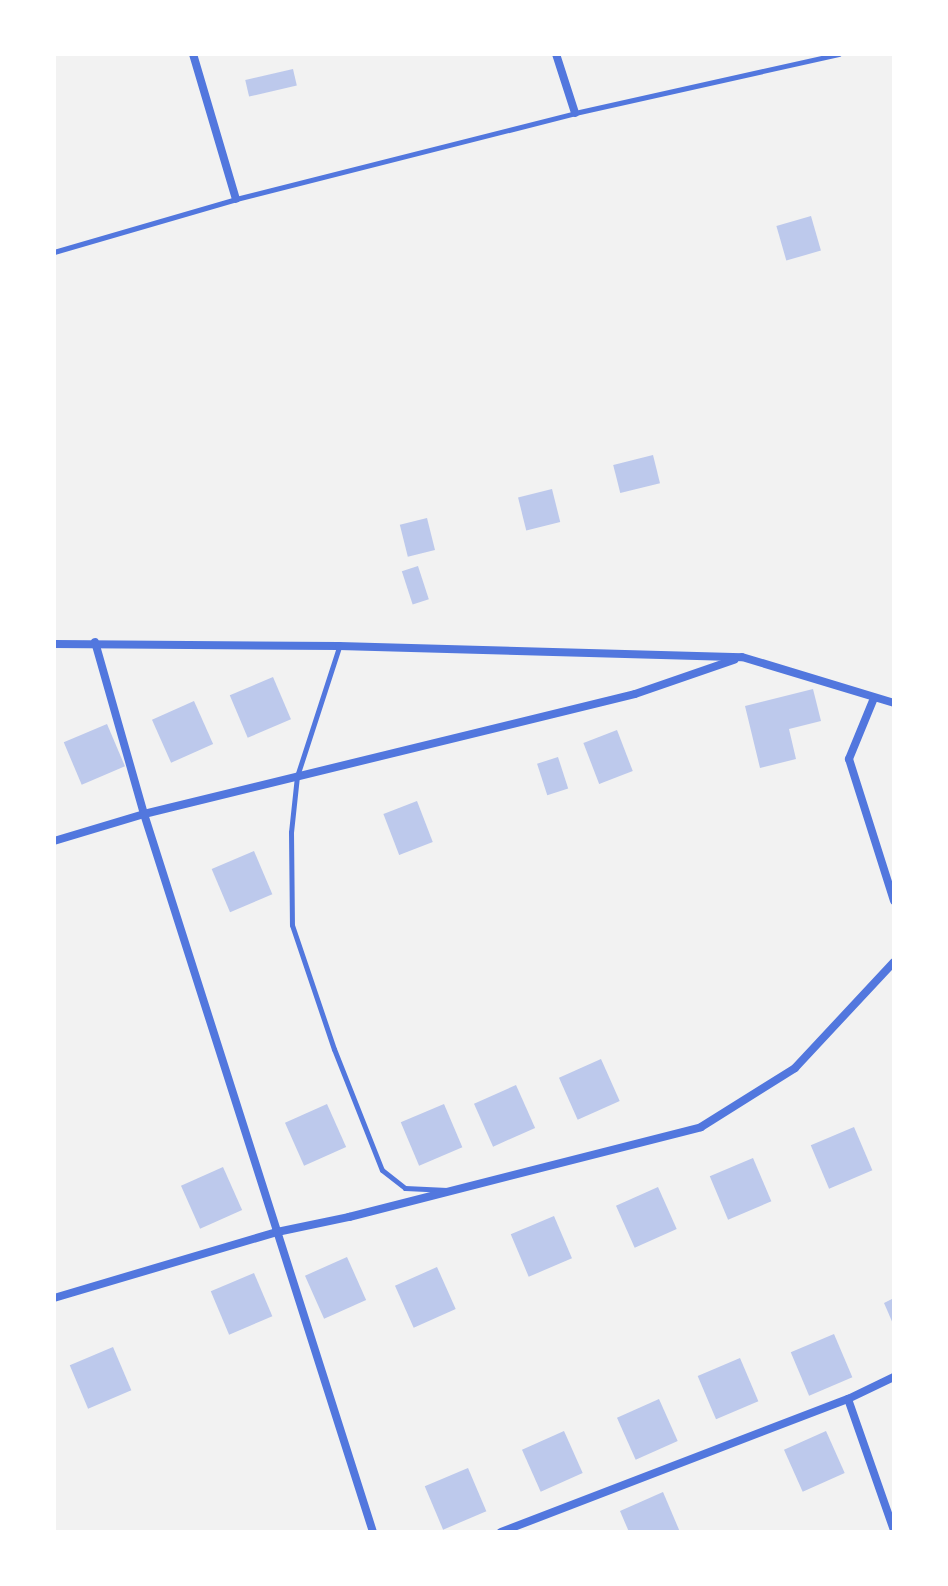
<!DOCTYPE html>
<html>
<head>
<meta charset="utf-8">
<style>
	body { margin:0 }
	#map { position:relative; width:948px; height:1586px; overflow:hidden; background:#f2f2f2; font-family:Ubuntu,sans-serif }
	div>[style] { position:absolute }
	.building>* { inset:0; background:#bdc9ec; transform-origin:0 0 }
	.service>* { height:5px; margin:-2.5px; padding:0 2.5px; transform-origin:2.5px; border-radius:2.5px; background:#5277de }
	.minor>* { height:8px; margin:-4px; padding:0 4px; transform-origin:4px; border-radius:4px; background:#5277de }
	span { translate:-50% -50%; white-space:nowrap; text-align:center; line-height:1.15; -webkit-text-stroke:8px #fff; paint-order:stroke }
	.frame { position:absolute; inset:0; border:56px solid #fff; pointer-events:none }
</style>
</head>
<body>
<div id="map">
	<div class="building">
		<div style="left:293px;top:69px;width:17px;height:49px;rotate:77deg"></div>
		<div style="left:811px;top:216px;width:36px;height:36px;rotate:74deg"></div>
		<div style="left:653px;top:455px;width:29px;height:41px;rotate:76deg"></div>
		<div style="left:552px;top:489px;width:34px;height:35px;rotate:76deg"></div>
		<div style="left:427px;top:518px;width:33px;height:28px;rotate:76deg"></div>
		<div style="left:418px;top:566px;width:35px;height:17px;rotate:72deg"></div>
		<div style="left:273px;top:677px;width:46px;height:47px;rotate:67deg"></div>
		<div style="clip-path:polygon(813px 689px,821px 721px,789px 729px,796px 759px,760px 768px,745px 706px)"></div>
		<div style="left:194px;top:701px;width:47px;height:46px;rotate:66deg"></div>
		<div style="left:107px;top:724px;width:46px;height:47px;rotate:67deg"></div>
		<div style="left:617px;top:730px;width:44px;height:36px;rotate:69deg"></div>
		<div style="left:558px;top:757px;width:33px;height:22px;rotate:72deg"></div>
		<div style="left:417px;top:801px;width:44px;height:36px;rotate:69deg"></div>
		<div style="left:254px;top:851px;width:47px;height:46px;rotate:67deg"></div>
		<div style="left:601px;top:1059px;width:46px;height:46px;rotate:66deg"></div>
		<div style="left:516px;top:1085px;width:47px;height:46px;rotate:66deg"></div>
		<div style="left:327px;top:1104px;width:47px;height:46px;rotate:66deg"></div>
		<div style="left:444px;top:1104px;width:47px;height:47px;rotate:67deg"></div>
		<div style="left:854px;top:1127px;width:47px;height:47px;rotate:67deg"></div>
		<div style="left:753px;top:1158px;width:47px;height:47px;rotate:67deg"></div>
		<div style="left:223px;top:1167px;width:47px;height:46px;rotate:66deg"></div>
		<div style="left:658px;top:1187px;width:46px;height:46px;rotate:66deg"></div>
		<div style="left:554px;top:1216px;width:46px;height:47px;rotate:67deg"></div>
		<div style="left:347px;top:1257px;width:47px;height:46px;rotate:66deg"></div>
		<div style="left:437px;top:1267px;width:46px;height:46px;rotate:66deg"></div>
		<div style="left:254px;top:1273px;width:47px;height:47px;rotate:67deg"></div>
		<div style="clip-path:polygon(894px 1298px,894px 1326px,884px 1303px)"></div>
		<div style="left:834px;top:1334px;width:47px;height:47px;rotate:67deg"></div>
		<div style="left:113px;top:1347px;width:47px;height:47px;rotate:67deg"></div>
		<div style="left:740px;top:1358px;width:47px;height:46px;rotate:67deg"></div>
		<div style="left:659px;top:1399px;width:46px;height:46px;rotate:66deg"></div>
		<div style="left:564px;top:1431px;width:46px;height:46px;rotate:66deg"></div>
		<div style="left:826px;top:1431px;width:46px;height:46px;rotate:66deg"></div>
		<div style="left:468px;top:1468px;width:47px;height:47px;rotate:67deg"></div>
		<div style="clip-path:polygon(663px 1492px,680px 1532px,629px 1532px,620px 1511px)"></div>
	</div>
	<div class="service">
		<div style="left:54px;top:252px;width:190px;rotate:-16.2deg"></div>
		<div style="left:236px;top:199px;width:350px;rotate:-14.2deg"></div>
		<div style="left:575px;top:113px;width:270px;rotate:-12.6deg"></div>
		<div style="left:339px;top:647px;width:136px;rotate:108deg"></div>
		<div style="left:297px;top:776px;width:56px;rotate:96.1deg"></div>
		<div style="left:291px;top:832px;width:93px;rotate:89.4deg"></div>
		<div style="left:292px;top:925px;width:131px;rotate:71.3deg"></div>
		<div style="left:334px;top:1049px;width:130px;rotate:68.4deg"></div>
		<div style="left:382px;top:1170px;width:29px;rotate:38deg"></div>
		<div style="left:405px;top:1188px;width:42px;rotate:2.7deg"></div>
	</div>
	<div class="minor">
		<div style="left:193px;top:54px;width:151px;rotate:73.5deg"></div>
		<div style="left:556px;top:54px;width:62px;rotate:72.1deg"></div>
		<div style="left:95px;top:642px;width:179px;rotate:74.1deg"></div>
		<div style="left:144px;top:814px;width:754px;rotate:72.31deg"></div>
		<div style="left:54px;top:644px;width:285px;rotate:0.4deg"></div>
		<div style="left:339px;top:646px;width:403px;rotate:1.6deg"></div>
		<div style="left:742px;top:657px;width:159px;rotate:16.8deg"></div>
		<div style="left:874px;top:698px;width:66px;rotate:112.3deg"></div>
		<div style="left:849px;top:759px;width:149px;rotate:72.4deg"></div>
		<div style="left:54px;top:841px;width:94px;rotate:-16.7deg"></div>
		<div style="left:144px;top:814px;width:505px;rotate:-13.73deg"></div>
		<div style="left:635px;top:694px;width:105px;rotate:-19deg"></div>
		<div style="left:54px;top:1298px;width:233px;rotate:-16.5deg"></div>
		<div style="left:277px;top:1232px;width:74px;rotate:-11.8deg"></div>
		<div style="left:349px;top:1217px;width:363px;rotate:-14.3deg"></div>
		<div style="left:701px;top:1127px;width:111px;rotate:-32.1deg"></div>
		<div style="left:795px;top:1068px;width:145px;rotate:-47deg"></div>
		<div style="left:848px;top:1399px;width:139px;rotate:70.7deg"></div>
		<div style="left:501px;top:1532px;width:372px;rotate:-21deg"></div>
		<div style="left:848px;top:1399px;width:51px;rotate:-25.6deg"></div>
	</div>
	<div class="frame"></div>
</div>
</body>
</html>
